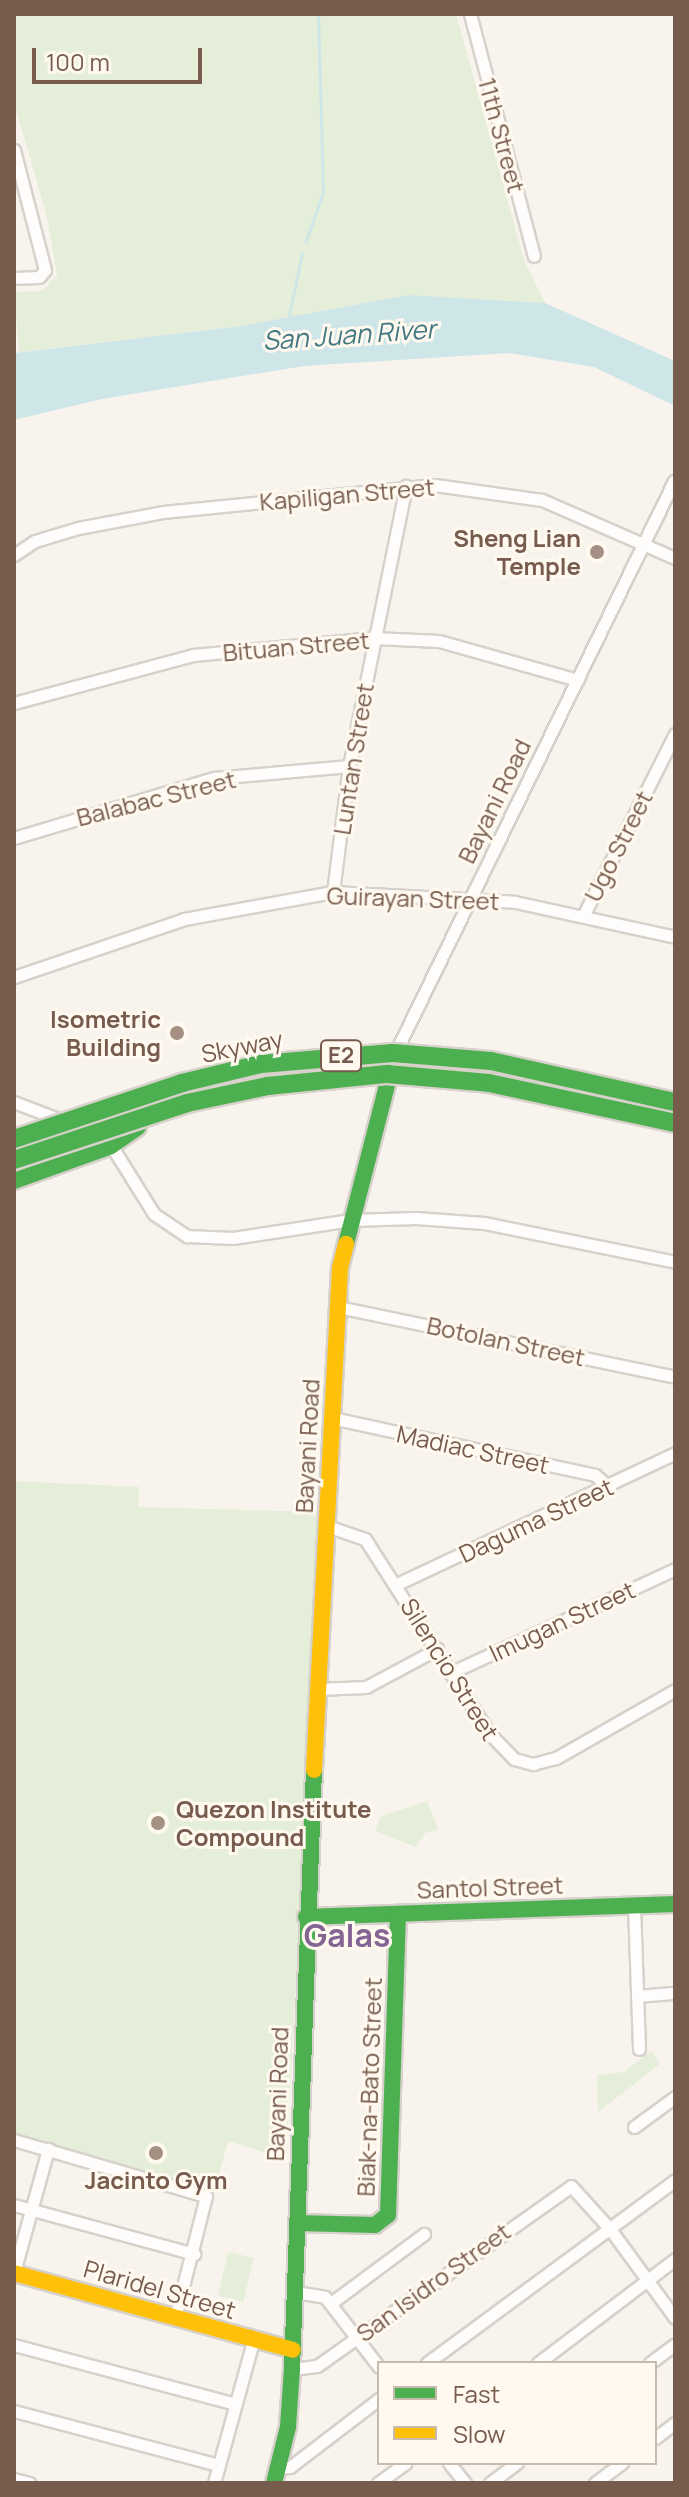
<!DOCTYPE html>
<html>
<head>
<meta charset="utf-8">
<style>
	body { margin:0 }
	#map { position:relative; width:689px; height:2497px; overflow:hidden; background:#f8f4ed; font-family:Manrope,sans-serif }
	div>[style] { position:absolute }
	.green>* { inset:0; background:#e5eed8; transform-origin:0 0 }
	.water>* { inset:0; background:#cfe6e8 }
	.stream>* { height:3px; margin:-1.5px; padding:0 1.5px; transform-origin:1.5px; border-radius:1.5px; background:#cfe6e8 }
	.roads { filter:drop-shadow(2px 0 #d7d1cb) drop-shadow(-2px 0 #d7d1cb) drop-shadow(0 2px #d7d1cb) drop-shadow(0 -2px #d7d1cb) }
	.street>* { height:11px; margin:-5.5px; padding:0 5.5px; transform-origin:5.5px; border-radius:5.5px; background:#fefdfc }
	.fast>* { height:16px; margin:-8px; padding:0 8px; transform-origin:8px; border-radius:8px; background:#4caf50 }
	.slow>* { height:16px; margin:-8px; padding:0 8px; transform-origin:8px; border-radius:8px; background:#ffc107 }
	.bridges { filter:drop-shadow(2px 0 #d9d1cb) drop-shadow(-2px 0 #d9d1cb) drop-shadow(0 2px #d9d1cb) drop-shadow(0 -2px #d9d1cb) }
	.fast-bridge>* { height:18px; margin:-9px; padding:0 9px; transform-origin:9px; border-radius:9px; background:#4caf50 }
	.dots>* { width:22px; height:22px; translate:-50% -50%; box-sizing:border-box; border:4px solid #fff9ef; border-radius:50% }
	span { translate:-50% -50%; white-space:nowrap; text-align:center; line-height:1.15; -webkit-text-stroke:6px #fff9ef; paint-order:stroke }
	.shield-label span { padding:2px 6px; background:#fff9ef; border:2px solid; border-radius:6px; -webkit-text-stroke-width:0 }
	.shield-label { font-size:22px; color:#775b4c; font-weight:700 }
	.street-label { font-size:24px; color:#775b4c }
	.poi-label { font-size:24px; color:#775b4c; font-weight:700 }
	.right { translate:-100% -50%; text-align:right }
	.left { translate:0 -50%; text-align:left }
	.water-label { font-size:26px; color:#437883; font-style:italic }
	.district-label { font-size:32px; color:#836493; font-weight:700 }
	.frame { position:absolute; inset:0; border:16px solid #775b4c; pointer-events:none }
	.legend { position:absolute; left:377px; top:2361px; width:280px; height:104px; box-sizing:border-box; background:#fff9ef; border:2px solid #c9baae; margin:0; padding:10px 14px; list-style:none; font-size:24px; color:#775b4c }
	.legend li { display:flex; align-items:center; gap:16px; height:40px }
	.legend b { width:40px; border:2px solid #c9baae }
	.scale { position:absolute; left:32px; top:48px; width:170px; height:36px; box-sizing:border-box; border:4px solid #775b4c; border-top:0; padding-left:10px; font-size:24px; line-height:28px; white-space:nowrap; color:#775b4c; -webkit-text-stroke:6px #fff9ef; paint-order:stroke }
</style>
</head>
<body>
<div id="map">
	<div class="green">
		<div style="clip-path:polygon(14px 14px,456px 14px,524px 260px,545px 303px,408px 295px,241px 326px,19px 352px,14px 292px,42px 291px,57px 275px,47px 217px,14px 102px)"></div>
		<div style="clip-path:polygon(14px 1481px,139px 1487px,138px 1507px,323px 1512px,286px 2159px,228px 2141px,214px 2194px,14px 2137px)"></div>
		<div style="clip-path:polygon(427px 1801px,438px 1829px,425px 1833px,416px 1847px,375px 1831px,381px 1816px)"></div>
		<div style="clip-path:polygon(651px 2051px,660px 2064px,598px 2112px,597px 2075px,624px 2072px)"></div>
		<div style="left:228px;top:2252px;width:26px;height:45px;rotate:13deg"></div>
	</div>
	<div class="water">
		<div style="clip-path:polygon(408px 295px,545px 303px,675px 361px,675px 406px,594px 367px,509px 353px,304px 366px,102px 399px,14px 420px,14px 353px,241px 326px)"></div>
	</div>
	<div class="stream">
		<div style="left:306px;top:241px;width:52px;rotate:-70.9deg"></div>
		<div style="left:323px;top:192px;width:178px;rotate:-91.6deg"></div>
		<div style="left:288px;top:320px;width:68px;rotate:-78.2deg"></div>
	</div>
	<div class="roads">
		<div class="street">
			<div style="left:470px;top:14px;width:250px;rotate:75.2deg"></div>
			<div style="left:14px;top:150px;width:124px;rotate:75.5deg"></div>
			<div style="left:45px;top:270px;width:9px;rotate:131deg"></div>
			<div style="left:39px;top:277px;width:25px;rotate:178deg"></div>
			<div style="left:14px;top:555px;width:25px;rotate:-34deg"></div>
			<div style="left:35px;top:541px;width:45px;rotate:-16.8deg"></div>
			<div style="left:78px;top:528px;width:86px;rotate:-10.7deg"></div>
			<div style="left:163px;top:512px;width:273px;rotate:-5.7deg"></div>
			<div style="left:435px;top:485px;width:108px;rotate:8deg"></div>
			<div style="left:542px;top:500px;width:145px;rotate:23.6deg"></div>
			<div style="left:14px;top:703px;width:185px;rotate:-15deg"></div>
			<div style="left:193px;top:655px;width:182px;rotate:-5.4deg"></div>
			<div style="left:374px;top:638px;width:65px;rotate:2.6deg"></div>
			<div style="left:439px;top:641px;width:144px;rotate:15.7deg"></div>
			<div style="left:14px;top:838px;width:209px;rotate:-16.7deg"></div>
			<div style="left:214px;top:778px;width:136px;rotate:-5.1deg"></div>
			<div style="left:333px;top:892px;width:127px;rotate:-82.8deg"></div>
			<div style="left:349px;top:766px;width:286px;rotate:-78.5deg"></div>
			<div style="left:583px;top:916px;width:204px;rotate:-63.2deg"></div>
			<div style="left:14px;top:977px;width:180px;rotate:-18.8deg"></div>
			<div style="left:184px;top:919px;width:151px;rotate:-10.3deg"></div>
			<div style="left:333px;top:892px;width:182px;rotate:3.1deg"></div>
			<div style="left:515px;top:902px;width:164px;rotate:12.3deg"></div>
			<div style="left:397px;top:1049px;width:632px;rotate:-64deg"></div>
			<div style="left:14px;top:1102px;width:45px;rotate:20.9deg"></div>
			<div style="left:109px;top:1142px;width:85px;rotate:58deg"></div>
			<div style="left:154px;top:1214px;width:40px;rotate:34deg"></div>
			<div style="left:187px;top:1236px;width:46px;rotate:2.5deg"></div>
			<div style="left:233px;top:1238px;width:119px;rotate:-8.7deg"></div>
			<div style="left:351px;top:1220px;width:65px;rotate:-1.8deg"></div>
			<div style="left:416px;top:1218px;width:68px;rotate:4.2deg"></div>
			<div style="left:484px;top:1223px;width:195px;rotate:11.5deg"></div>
			<div style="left:338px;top:1307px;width:344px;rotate:11.7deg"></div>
			<div style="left:332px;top:1418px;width:269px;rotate:12.2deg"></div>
			<div style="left:595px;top:1475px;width:18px;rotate:41deg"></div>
			<div style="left:327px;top:1526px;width:40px;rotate:18.9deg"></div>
			<div style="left:365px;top:1539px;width:230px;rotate:57.4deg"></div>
			<div style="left:489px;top:1733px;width:36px;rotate:46deg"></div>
			<div style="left:514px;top:1759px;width:20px;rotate:15deg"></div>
			<div style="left:533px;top:1764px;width:24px;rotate:-15deg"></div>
			<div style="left:556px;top:1758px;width:137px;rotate:-29.7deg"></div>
			<div style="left:397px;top:1584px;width:307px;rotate:-25.2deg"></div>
			<div style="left:450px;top:1673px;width:248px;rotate:-24.8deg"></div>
			<div style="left:318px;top:1689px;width:48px;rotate:-2.4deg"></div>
			<div style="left:366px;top:1687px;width:81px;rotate:-28.2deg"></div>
			<div style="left:634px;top:1905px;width:144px;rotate:88deg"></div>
			<div style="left:637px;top:1996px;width:38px;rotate:-5deg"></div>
			<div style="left:634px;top:2127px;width:51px;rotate:-36.2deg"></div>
			<div style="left:14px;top:2140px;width:200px;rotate:16.3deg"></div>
			<div style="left:206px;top:2196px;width:126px;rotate:104.3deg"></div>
			<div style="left:14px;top:2205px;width:187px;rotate:15.2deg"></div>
			<div style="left:14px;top:2272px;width:128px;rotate:-74.5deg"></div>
			<div style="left:295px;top:2292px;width:30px;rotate:9deg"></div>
			<div style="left:325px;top:2297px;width:88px;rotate:52.4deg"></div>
			<div style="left:331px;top:2303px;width:116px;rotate:-36.6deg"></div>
			<div style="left:14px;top:2345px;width:229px;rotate:14.9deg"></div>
			<div style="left:427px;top:2363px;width:308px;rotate:-36.4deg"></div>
			<div style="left:538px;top:2363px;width:172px;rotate:-37.2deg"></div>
			<div style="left:650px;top:2363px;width:31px;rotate:-37deg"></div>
			<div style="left:292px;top:2369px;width:25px;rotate:-7deg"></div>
			<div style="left:317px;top:2366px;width:311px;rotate:-35.3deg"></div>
			<div style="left:571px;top:2186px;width:58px;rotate:47.8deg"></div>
			<div style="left:610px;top:2229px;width:110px;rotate:53.9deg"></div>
			<div style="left:14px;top:2411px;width:212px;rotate:14.8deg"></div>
			<div style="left:655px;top:2438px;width:25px;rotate:-37deg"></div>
			<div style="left:449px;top:2463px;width:26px;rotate:51deg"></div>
			<div style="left:278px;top:2468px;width:12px;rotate:-5deg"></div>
			<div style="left:290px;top:2467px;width:112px;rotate:-37.4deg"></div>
			<div style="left:14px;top:2479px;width:16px;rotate:15deg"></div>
			<div style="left:214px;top:2483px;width:147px;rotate:-74.6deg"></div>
			<div style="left:378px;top:2483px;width:34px;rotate:-36deg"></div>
			<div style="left:490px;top:2483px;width:34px;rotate:-37deg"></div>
			<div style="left:595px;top:2483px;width:34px;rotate:-37deg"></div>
		</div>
		<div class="fast">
			<div style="left:14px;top:1181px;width:103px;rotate:-19.8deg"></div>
			<div style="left:111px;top:1146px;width:33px;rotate:-35deg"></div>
			<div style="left:346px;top:1244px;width:184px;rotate:-75.5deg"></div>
			<div style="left:306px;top:1917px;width:369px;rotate:-2deg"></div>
			<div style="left:297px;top:2223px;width:78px;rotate:1.5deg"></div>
			<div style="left:375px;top:2225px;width:16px;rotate:-38deg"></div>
			<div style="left:388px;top:2215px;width:301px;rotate:-88.1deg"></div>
			<div style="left:274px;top:2483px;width:58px;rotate:-76deg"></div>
			<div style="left:288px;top:2427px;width:58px;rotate:-86.1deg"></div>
			<div style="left:292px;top:2369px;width:599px;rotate:-87.9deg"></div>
		</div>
		<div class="slow">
			<div style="left:314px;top:1770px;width:503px;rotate:-87.04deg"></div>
			<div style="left:340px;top:1268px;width:25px;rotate:-76deg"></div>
			<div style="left:14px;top:2273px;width:289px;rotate:15.4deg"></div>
		</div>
	</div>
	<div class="bridges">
		<div class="fast-bridge">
			<div style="left:14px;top:1139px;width:177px;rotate:-18.4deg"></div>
			<div style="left:182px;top:1083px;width:81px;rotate:-13.5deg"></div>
			<div style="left:261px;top:1064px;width:132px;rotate:-4.8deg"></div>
			<div style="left:393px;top:1053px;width:98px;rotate:4.7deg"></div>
			<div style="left:491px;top:1061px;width:189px;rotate:12.6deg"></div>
			<div style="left:14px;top:1160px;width:182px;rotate:-18.2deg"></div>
			<div style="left:187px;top:1103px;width:83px;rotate:-11.9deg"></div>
			<div style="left:268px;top:1086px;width:120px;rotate:-5.8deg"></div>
			<div style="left:387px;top:1074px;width:102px;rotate:5deg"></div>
			<div style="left:489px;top:1083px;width:190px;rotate:12.1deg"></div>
		</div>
	</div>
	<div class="dots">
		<div style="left:597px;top:552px;background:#a49184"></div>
		<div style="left:177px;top:1033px;background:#a49184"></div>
		<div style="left:158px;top:1823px;background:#a49184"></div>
		<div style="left:156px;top:2153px;background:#a49184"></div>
	</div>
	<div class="shield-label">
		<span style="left:341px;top:1056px">E2</span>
	</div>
	<div class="street-label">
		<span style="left:502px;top:135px;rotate:75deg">11th Street</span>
		<span style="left:347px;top:494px;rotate:-5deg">Kapiligan Street</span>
		<span style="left:296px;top:646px;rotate:-5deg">Bituan Street</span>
		<span style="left:353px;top:759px;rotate:-81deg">Luntan Street</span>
		<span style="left:156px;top:798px;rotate:-14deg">Balabac Street</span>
		<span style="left:494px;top:801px;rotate:-64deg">Bayani Road</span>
		<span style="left:618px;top:846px;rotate:-63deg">Ugo Street</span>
		<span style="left:413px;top:898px;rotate:2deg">Guirayan Street</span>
		<span style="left:242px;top:1046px;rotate:-11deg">Skyway</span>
		<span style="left:506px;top:1341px;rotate:12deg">Botolan Street</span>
		<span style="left:307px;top:1446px;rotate:-87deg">Bayani Road</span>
		<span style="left:473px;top:1449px;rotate:12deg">Madiac Street</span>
		<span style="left:536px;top:1520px;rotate:-25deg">Daguma Street</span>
		<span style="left:562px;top:1621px;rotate:-25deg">Imugan Street</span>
		<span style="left:450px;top:1669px;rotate:58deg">Silencio Street</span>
		<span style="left:490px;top:1887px;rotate:-2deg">Santol Street</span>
		<span style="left:369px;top:2087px;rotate:-88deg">Biak-na-Bato Street</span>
		<span style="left:277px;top:2094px;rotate:-88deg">Bayani Road</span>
		<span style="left:433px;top:2282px;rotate:-36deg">San Isidro Street</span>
		<span style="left:160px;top:2289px;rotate:16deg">Plaridel Street</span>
	</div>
	<div class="poi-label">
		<span class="right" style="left:581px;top:552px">Sheng Lian<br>Temple</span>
		<span class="right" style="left:161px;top:1033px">Isometric<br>Building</span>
		<span class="left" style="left:176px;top:1823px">Quezon Institute<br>Compound</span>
		<span style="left:156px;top:2180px">Jacinto Gym</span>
	</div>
	<div class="water-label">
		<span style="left:349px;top:335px;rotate:-4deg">San Juan River</span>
	</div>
	<div class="district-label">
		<span style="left:347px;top:1935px">Galas</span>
	</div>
	<div class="frame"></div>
	<ul class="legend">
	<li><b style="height:10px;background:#4caf50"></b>Fast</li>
	<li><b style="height:10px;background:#ffc107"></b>Slow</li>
	</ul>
	<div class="scale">100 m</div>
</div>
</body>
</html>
